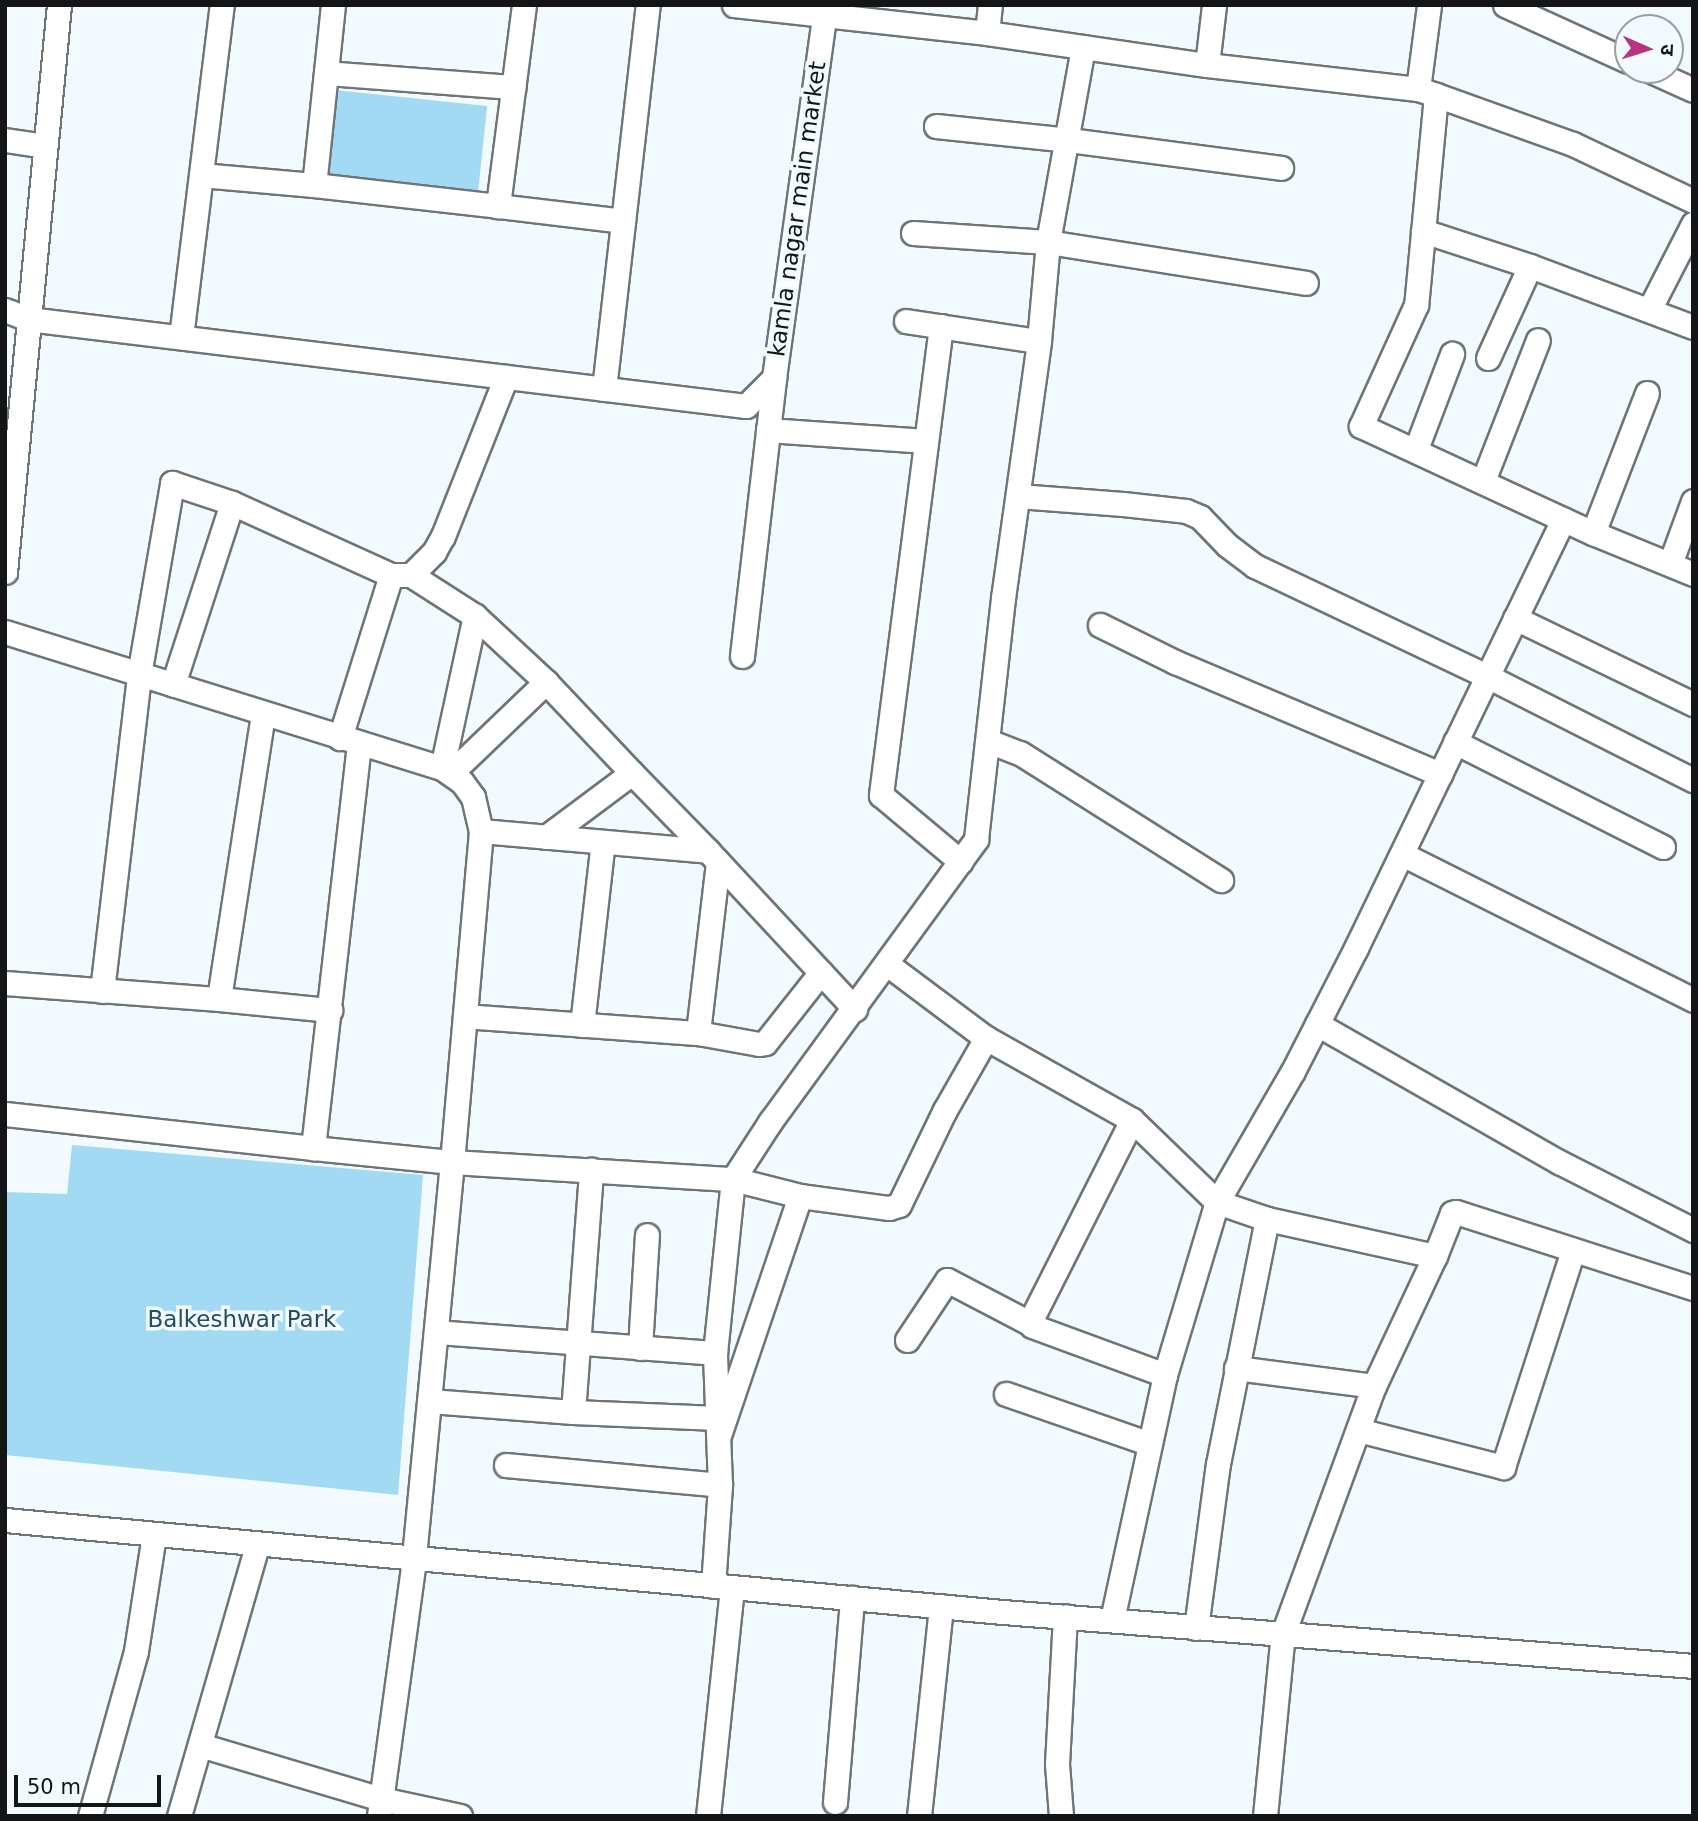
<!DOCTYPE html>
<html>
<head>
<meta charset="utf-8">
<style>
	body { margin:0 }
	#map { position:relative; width:1698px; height:1821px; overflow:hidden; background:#f2fafe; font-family:"DejaVu Sans","Noto Sans Devanagari",sans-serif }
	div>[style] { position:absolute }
	.green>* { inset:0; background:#a2daf4; transform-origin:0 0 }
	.roads { filter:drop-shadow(2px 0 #6e7578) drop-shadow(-2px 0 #6e7578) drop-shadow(0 2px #6e7578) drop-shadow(0 -2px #6e7578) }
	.minor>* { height:23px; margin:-11.5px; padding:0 11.5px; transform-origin:11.5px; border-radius:11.5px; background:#fff }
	span { translate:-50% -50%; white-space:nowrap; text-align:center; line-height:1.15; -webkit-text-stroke:7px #f2fafe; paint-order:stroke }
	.street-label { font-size:23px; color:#131517 }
	.park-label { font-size:23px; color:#264e5e }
	.frame { position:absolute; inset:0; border:7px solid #131517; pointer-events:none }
	.north { position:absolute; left:1614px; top:14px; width:70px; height:70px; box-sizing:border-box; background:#f2fafe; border:2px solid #999ea2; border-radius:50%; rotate:93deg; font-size:19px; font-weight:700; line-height:28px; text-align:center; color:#131517 }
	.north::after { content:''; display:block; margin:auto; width:24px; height:32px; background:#b6357e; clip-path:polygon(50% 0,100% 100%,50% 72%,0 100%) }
	.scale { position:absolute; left:14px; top:1775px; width:147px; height:32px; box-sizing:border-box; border:4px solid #131517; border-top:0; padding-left:9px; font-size:21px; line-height:24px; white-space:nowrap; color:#131517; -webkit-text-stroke:5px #f2fafe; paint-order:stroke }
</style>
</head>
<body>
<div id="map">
	<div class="green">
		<div style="left:335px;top:90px;width:153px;height:89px;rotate:6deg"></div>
		<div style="clip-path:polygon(72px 1145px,423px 1175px,398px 1495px,5px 1455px,5px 1192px,67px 1194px)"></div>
	</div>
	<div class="roads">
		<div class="minor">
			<div style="left:333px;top:5px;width:181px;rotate:96deg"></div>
			<div style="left:314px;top:185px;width:185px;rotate:6.5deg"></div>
			<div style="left:524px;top:5px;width:203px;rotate:97.4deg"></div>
			<div style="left:498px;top:206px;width:126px;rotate:6.8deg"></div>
			<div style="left:734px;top:5px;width:255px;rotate:6.3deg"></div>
			<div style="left:987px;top:33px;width:222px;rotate:8.3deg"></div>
			<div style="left:1207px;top:65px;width:60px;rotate:-83.3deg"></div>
			<div style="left:1505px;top:5px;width:135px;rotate:24.5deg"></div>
			<div style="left:987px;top:33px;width:28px;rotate:-84deg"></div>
			<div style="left:1207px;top:65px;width:212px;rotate:6.5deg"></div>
			<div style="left:1418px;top:89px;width:19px;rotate:18deg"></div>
			<div style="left:1436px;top:95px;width:211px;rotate:95.4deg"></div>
			<div style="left:1416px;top:305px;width:133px;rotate:114.4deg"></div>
			<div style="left:1361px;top:426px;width:255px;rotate:24.8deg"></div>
			<div style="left:1593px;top:533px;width:108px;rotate:22.3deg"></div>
			<div style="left:1649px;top:70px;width:48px;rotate:24.4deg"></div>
			<div style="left:326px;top:73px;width:188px;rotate:4.3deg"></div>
			<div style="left:1418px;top:89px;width:85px;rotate:-82.5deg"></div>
			<div style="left:1436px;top:95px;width:145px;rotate:19.7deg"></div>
			<div style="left:1573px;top:144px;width:133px;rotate:25.4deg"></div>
			<div style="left:936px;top:126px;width:134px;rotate:6deg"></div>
			<div style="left:1069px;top:140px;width:214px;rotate:7.5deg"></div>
			<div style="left:5px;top:140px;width:40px;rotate:8.5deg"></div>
			<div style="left:201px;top:175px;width:113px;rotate:5.1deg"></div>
			<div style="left:1423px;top:231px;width:113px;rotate:18.1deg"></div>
			<div style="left:1530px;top:266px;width:174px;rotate:20.5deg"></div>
			<div style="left:913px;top:233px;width:135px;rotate:3.8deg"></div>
			<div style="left:1048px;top:242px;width:261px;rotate:9deg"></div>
			<div style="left:5px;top:310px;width:25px;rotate:21deg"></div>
			<div style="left:28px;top:319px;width:723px;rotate:6.91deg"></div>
			<div style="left:746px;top:406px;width:40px;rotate:-45deg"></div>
			<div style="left:774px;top:378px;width:377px;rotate:-82.1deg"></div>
			<div style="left:1649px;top:310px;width:97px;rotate:-62.9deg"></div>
			<div style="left:906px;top:321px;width:134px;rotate:8.6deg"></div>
			<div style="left:941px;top:326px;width:473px;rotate:97.3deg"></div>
			<div style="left:881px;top:795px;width:104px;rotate:39.9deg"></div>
			<div style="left:181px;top:337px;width:335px;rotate:-83deg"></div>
			<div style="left:1488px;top:358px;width:101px;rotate:-65.5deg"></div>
			<div style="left:604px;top:389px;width:387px;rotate:-83.5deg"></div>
			<div style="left:768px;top:430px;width:158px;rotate:4deg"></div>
			<div style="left:1416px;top:449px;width:102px;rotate:-69.2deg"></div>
			<div style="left:1483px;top:481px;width:151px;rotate:-68.7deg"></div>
			<div style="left:1018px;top:496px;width:105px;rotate:4.4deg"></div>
			<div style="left:1123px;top:504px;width:63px;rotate:6.3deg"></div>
			<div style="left:1186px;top:511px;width:15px;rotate:23deg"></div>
			<div style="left:1200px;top:517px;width:39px;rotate:46deg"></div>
			<div style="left:1227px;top:545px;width:35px;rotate:37deg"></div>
			<div style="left:1255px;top:566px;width:257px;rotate:25.4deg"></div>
			<div style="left:1487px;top:676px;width:231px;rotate:26.8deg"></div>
			<div style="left:232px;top:503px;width:175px;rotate:24.4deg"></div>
			<div style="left:391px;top:575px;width:171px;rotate:107.4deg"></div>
			<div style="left:1593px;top:533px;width:150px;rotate:-68.9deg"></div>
			<div style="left:1670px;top:564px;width:67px;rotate:-69.9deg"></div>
			<div style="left:5px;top:572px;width:570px;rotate:-84.56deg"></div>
			<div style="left:396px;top:575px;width:15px"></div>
			<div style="left:411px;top:575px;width:76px;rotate:32.6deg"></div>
			<div style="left:411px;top:575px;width:33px;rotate:-45deg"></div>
			<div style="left:434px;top:552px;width:18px;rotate:-61deg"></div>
			<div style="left:443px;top:536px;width:171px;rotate:-68.4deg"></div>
			<div style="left:1515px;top:618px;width:198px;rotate:25.8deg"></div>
			<div style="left:1100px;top:625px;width:84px;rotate:26.3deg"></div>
			<div style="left:1175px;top:662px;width:288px;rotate:22.9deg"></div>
			<div style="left:5px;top:632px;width:458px;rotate:17.3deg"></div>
			<div style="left:442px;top:768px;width:24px;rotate:35deg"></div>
			<div style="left:462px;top:782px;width:19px;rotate:54deg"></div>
			<div style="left:473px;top:797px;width:35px;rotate:77deg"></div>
			<div style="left:481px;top:831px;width:332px;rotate:95deg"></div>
			<div style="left:452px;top:1162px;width:400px;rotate:95.5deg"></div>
			<div style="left:414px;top:1560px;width:258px;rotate:97.8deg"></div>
			<div style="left:742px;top:656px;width:280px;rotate:-83.4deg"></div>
			<div style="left:263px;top:714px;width:288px;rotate:98.8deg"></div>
			<div style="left:219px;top:999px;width:112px;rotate:5.7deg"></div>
			<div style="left:988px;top:741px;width:34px;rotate:21deg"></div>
			<div style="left:1020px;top:753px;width:238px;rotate:32.3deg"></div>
			<div style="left:1455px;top:742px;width:233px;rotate:26.8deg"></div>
			<div style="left:359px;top:744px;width:407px;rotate:96.5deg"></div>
			<div style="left:313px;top:1148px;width:140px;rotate:5.8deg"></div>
			<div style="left:452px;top:1162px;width:282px;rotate:3.5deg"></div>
			<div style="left:733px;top:1179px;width:68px;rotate:-57deg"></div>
			<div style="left:770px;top:1122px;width:350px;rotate:-53.9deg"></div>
			<div style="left:976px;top:839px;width:243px;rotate:-83.6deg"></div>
			<div style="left:1003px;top:598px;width:260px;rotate:-82deg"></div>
			<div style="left:1039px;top:341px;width:99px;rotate:-84.8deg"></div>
			<div style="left:1048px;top:242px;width:198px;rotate:-79.8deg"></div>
			<div style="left:442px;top:768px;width:156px;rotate:-77.8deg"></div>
			<div style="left:475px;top:616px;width:97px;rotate:42.9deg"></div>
			<div style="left:451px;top:773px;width:132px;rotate:-43.8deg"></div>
			<div style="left:546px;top:682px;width:125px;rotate:46.6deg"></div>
			<div style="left:481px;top:831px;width:228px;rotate:5deg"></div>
			<div style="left:708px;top:851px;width:216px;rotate:47.1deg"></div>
			<div style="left:546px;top:837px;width:107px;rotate:-36.7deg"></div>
			<div style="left:632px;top:773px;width:109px;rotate:45.7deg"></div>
			<div style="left:1402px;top:854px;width:326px;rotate:26.6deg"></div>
			<div style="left:718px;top:862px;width:172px;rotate:96.7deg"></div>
			<div style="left:698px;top:1033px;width:62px;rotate:10.2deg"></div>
			<div style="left:759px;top:1044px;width:6px;rotate:-9deg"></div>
			<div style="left:765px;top:1043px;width:90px;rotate:-51.7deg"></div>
			<div style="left:887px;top:964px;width:124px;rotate:36.8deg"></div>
			<div style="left:986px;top:1038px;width:167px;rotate:29.3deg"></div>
			<div style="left:5px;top:983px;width:215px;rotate:4.3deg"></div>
			<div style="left:102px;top:991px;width:318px;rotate:-83.3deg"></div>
			<div style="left:139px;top:675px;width:195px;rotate:-80.2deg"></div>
			<div style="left:172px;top:483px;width:63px;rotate:18.4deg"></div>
			<div style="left:232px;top:503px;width:191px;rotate:108deg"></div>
			<div style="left:465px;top:1016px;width:234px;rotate:4.2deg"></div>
			<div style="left:1317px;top:1024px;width:279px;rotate:29.7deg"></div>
			<div style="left:1559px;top:1162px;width:150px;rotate:26.9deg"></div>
			<div style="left:582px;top:1025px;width:184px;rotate:-83.5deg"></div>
			<div style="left:5px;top:1114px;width:310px;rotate:6.3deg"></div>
			<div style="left:800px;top:1196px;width:90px;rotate:7.7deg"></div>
			<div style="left:889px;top:1208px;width:10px;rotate:-17deg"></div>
			<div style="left:899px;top:1205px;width:106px;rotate:-64.2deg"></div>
			<div style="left:945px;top:1110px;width:83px;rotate:-60.3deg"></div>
			<div style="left:1435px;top:1256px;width:46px;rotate:-68.4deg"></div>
			<div style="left:1452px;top:1213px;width:4px;rotate:-14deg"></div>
			<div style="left:1456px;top:1212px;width:249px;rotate:17.8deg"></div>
			<div style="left:436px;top:1332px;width:280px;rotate:4.3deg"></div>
			<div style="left:907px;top:1340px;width:72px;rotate:-56.3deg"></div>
			<div style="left:947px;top:1280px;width:95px;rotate:27.6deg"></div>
			<div style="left:640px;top:1348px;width:113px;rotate:-86.5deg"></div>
			<div style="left:1236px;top:1368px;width:139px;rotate:7.4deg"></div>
			<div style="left:1006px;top:1394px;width:152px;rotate:19.1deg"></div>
			<div style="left:430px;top:1401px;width:143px;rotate:4.4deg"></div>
			<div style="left:573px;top:1412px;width:145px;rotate:2.4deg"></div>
			<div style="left:573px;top:1412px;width:243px;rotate:-85.7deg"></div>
			<div style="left:1358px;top:1430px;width:150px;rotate:14.3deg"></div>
			<div style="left:1503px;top:1467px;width:228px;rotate:-72.1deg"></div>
			<div style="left:506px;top:1465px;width:215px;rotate:5.3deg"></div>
			<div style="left:5px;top:1520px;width:1002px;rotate:5.27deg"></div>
			<div style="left:1003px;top:1612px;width:692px;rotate:4.47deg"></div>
			<div style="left:713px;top:1586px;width:101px;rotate:-86deg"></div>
			<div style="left:720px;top:1485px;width:132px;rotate:-92.2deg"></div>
			<div style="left:715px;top:1353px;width:175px;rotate:-84.1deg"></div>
			<div style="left:733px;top:1179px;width:69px;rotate:14.2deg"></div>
			<div style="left:800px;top:1196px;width:252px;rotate:108.7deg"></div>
			<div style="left:1112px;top:1620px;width:251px;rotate:-77.8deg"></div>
			<div style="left:1165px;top:1375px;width:181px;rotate:-73.3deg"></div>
			<div style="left:1217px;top:1202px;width:118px;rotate:-136deg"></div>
			<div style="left:1132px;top:1120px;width:226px;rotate:116.8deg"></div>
			<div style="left:1030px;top:1322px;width:4px;rotate:63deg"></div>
			<div style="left:1032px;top:1326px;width:142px;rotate:20.2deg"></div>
			<div style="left:1196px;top:1628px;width:165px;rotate:-82.4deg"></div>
			<div style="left:1218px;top:1464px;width:250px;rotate:-78.7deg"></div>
			<div style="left:1267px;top:1219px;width:53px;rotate:-161.2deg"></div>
			<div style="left:1217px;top:1202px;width:151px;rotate:-59.9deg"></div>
			<div style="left:1293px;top:1071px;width:138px;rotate:-62.9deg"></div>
			<div style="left:1356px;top:948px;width:476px;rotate:-64.2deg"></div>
			<div style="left:200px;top:1745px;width:189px;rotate:16.6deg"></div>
			<div style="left:381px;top:1799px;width:81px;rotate:12.1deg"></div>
			<div style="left:835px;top:1802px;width:205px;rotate:-85.2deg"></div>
			<div style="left:90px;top:1816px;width:171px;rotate:-74.4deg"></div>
			<div style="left:136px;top:1651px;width:117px;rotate:-81.2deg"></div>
			<div style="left:179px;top:1816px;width:282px;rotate:-73.9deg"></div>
			<div style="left:708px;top:1816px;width:229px;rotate:-84deg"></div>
			<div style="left:919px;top:1816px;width:211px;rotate:-84deg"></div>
			<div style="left:1061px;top:1816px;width:52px;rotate:-94.4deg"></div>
			<div style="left:1057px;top:1764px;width:148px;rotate:-86.9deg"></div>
			<div style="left:1265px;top:1816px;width:183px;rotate:-84.4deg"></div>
			<div style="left:1283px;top:1634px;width:264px;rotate:-69.9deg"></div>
			<div style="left:1374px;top:1386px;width:144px;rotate:-64.9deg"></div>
			<div style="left:1435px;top:1256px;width:172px;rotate:-167.6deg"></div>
		</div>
	</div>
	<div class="street-label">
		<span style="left:797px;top:209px;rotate:-82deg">kamla nagar main market</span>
	</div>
	<div class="park-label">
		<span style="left:242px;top:1319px">Balkeshwar Park</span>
	</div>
	<div class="frame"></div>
	<div class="north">उ</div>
	<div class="scale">50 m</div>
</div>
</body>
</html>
